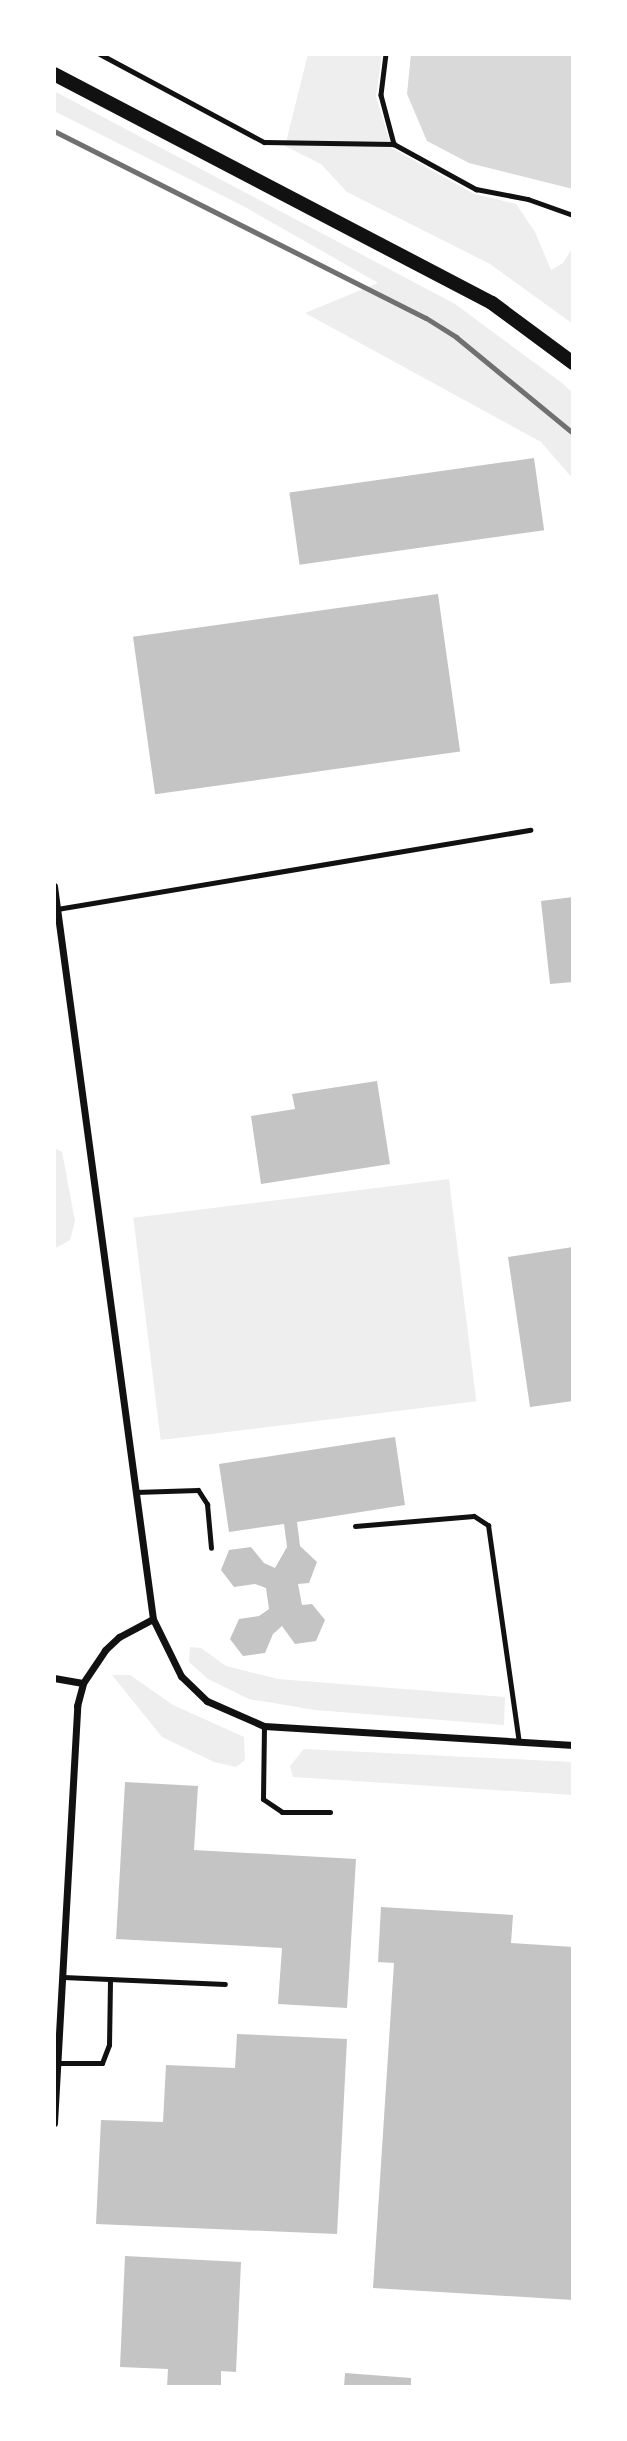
<!DOCTYPE html>
<html>
<head>
<meta charset="utf-8">
<style>
	body { margin:0 }
	#map { position:relative; width:627px; height:2441px; overflow:hidden; background:#fff; font-family:"Crimson Pro",serif }
	div>[style] { position:absolute }
	.green>* { inset:0; background:#eee; transform-origin:0 0 }
	.water>* { inset:0; background:#d9d9d9 }
	.building>* { inset:0; background:#c4c4c4; transform-origin:0 0 }
	.path>* { height:4.5px; margin:-2.25px; padding:0 2.25px; transform-origin:2.25px; border-radius:2.25px; background:#111 }
	.service>* { height:5px; margin:-2.5px; padding:0 2.5px; transform-origin:2.5px; border-radius:2.5px; background:#111 }
	.minor>* { height:7px; margin:-3.5px; padding:0 3.5px; transform-origin:3.5px; border-radius:3.5px; background:#111 }
	.secondary>* { height:14px; margin:-7px; padding:0 7px; transform-origin:7px; border-radius:7px; background:#111 }
	.rail>* { height:5px; margin:-2.5px; padding:0 2.5px; transform-origin:2.5px; border-radius:2.5px; background:#707070 }
	span { translate:-50% -50%; white-space:nowrap; text-align:center; line-height:1.15; -webkit-text-stroke:7px #fff; paint-order:stroke }
	.frame { position:absolute; inset:0; border:56px solid #fff; pointer-events:none }
</style>
</head>
<body>
<div id="map">
	<div class="green">
		<div style="clip-path:polygon(308px 54px,382px 54px,376px 97px,392px 148px,474px 194px,516px 204px,535px 232px,551px 270px,563px 263px,573px 247px,573px 324px,490px 264px,347px 192px,321px 164px,285px 146px)"></div>
		<div style="clip-path:polygon(54px 91px,455px 304px,562px 383px,573px 393px,573px 479px,541px 442px,305px 313px,378px 283px,245px 207px,54px 111px)"></div>
		<div style="clip-path:polygon(54px 1148px,62px 1152px,75px 1221px,70px 1240px,54px 1249px)"></div>
		<div style="left:449px;top:1179px;width:224px;height:318px;rotate:83deg"></div>
		<div style="clip-path:polygon(190px 1647px,201px 1648px,226px 1666px,278px 1679px,505px 1697px,504px 1725px,315px 1710px,249px 1699px,208px 1679px,189px 1662px)"></div>
		<div style="clip-path:polygon(112px 1675px,130px 1675px,173px 1705px,244px 1737px,245px 1760px,236px 1767px,214px 1762px,162px 1737px)"></div>
		<div style="clip-path:polygon(304px 1749px,573px 1762px,573px 1795px,293px 1777px,290px 1766px)"></div>
	</div>
	<div class="water">
		<div style="clip-path:polygon(411px 54px,573px 54px,573px 189px,469px 163px,427px 141px,407px 94px)"></div>
	</div>
	<div class="building">
		<div style="left:534px;top:458px;width:73px;height:247px;rotate:82deg"></div>
		<div style="left:438px;top:594px;width:159px;height:308px;rotate:82deg"></div>
		<div style="clip-path:polygon(573px 897px,573px 982px,550px 984px,541px 901px)"></div>
		<div style="clip-path:polygon(377px 1081px,390px 1164px,261px 1184px,251px 1116px,295px 1109px,292px 1094px)"></div>
		<div style="clip-path:polygon(573px 1247px,573px 1401px,530px 1407px,508px 1257px)"></div>
		<div style="clip-path:polygon(395px 1437px,405px 1505px,297px 1522px,300px 1546px,317px 1562px,309px 1583px,298px 1584px,302px 1605px,312px 1604px,325px 1620px,316px 1641px,295px 1644px,282px 1626px,273px 1634px,265px 1653px,243px 1656px,230px 1639px,239px 1619px,259px 1616px,269px 1609px,266px 1588px,255px 1584px,234px 1587px,221px 1570px,229px 1550px,251px 1547px,264px 1563px,275px 1568px,287px 1547px,284px 1524px,229px 1532px,219px 1464px)"></div>
		<div style="clip-path:polygon(125px 1782px,198px 1786px,194px 1850px,356px 1859px,347px 2008px,278px 2004px,282px 1948px,116px 1939px)"></div>
		<div style="clip-path:polygon(381px 1907px,513px 1915px,511px 1943px,573px 1947px,573px 2300px,373px 2288px,394px 1963px,378px 1962px)"></div>
		<div style="clip-path:polygon(237px 2034px,347px 2039px,337px 2234px,96px 2224px,101px 2120px,163px 2122px,166px 2065px,235px 2068px)"></div>
		<div style="clip-path:polygon(125px 2256px,241px 2262px,236px 2372px,221px 2371px,221px 2387px,167px 2387px,168px 2369px,120px 2367px)"></div>
		<div style="clip-path:polygon(345px 2373px,411px 2378px,411px 2387px,344px 2387px)"></div>
	</div>
	<div class="path">
		<div style="left:100px;top:54px;width:186px;rotate:28.2deg"></div>
		<div style="left:264px;top:142px;width:130px;rotate:0.9deg"></div>
		<div style="left:386px;top:54px;width:41px;rotate:97deg"></div>
		<div style="left:381px;top:95px;width:51px;rotate:75.1deg"></div>
		<div style="left:394px;top:144px;width:94px;rotate:28.8deg"></div>
		<div style="left:476px;top:189px;width:53px;rotate:10.9deg"></div>
		<div style="left:528px;top:199px;width:48px;rotate:19.6deg"></div>
	</div>
	<div class="service">
		<div style="left:57px;top:909px;width:480px;rotate:-9.5deg"></div>
		<div style="left:135px;top:1492px;width:63px;rotate:-1.8deg"></div>
		<div style="left:198px;top:1490px;width:17px;rotate:57deg"></div>
		<div style="left:207px;top:1504px;width:44px;rotate:84.8deg"></div>
		<div style="left:355px;top:1526px;width:119px;rotate:-4.8deg"></div>
		<div style="left:474px;top:1516px;width:17px;rotate:33deg"></div>
		<div style="left:488px;top:1525px;width:219px;rotate:81.9deg"></div>
		<div style="left:264px;top:1726px;width:73px;rotate:90.8deg"></div>
		<div style="left:263px;top:1799px;width:23px;rotate:34deg"></div>
		<div style="left:282px;top:1812px;width:48px"></div>
		<div style="left:63px;top:1977px;width:162px;rotate:2.5deg"></div>
		<div style="left:58px;top:2063px;width:44px"></div>
		<div style="left:102px;top:2063px;width:19px;rotate:-69deg"></div>
		<div style="left:109px;top:2045px;width:66px;rotate:-89.1deg"></div>
	</div>
	<div class="minor">
		<div style="left:54px;top:886px;width:740px;rotate:82.31deg"></div>
		<div style="left:153px;top:1619px;width:64px;rotate:63.8deg"></div>
		<div style="left:181px;top:1676px;width:36px;rotate:44deg"></div>
		<div style="left:207px;top:1701px;width:62px;rotate:23.7deg"></div>
		<div style="left:264px;top:1726px;width:310px;rotate:3.5deg"></div>
		<div style="left:54px;top:1678px;width:29px;rotate:10deg"></div>
		<div style="left:54px;top:2123px;width:418px;rotate:-86.8deg"></div>
		<div style="left:77px;top:1706px;width:24px;rotate:-75deg"></div>
		<div style="left:83px;top:1683px;width:40px;rotate:-56deg"></div>
		<div style="left:105px;top:1650px;width:19px;rotate:-43deg"></div>
		<div style="left:119px;top:1637px;width:38px;rotate:-28deg"></div>
	</div>
	<div class="secondary">
		<div style="left:54px;top:74px;width:494px;rotate:27.6deg"></div>
		<div style="left:492px;top:303px;width:101px;rotate:36.5deg"></div>
	</div>
	<div class="rail">
		<div style="left:54px;top:131px;width:416px;rotate:26.7deg"></div>
		<div style="left:426px;top:318px;width:36px;rotate:32deg"></div>
		<div style="left:456px;top:337px;width:151px;rotate:39.4deg"></div>
	</div>
	<div class="frame"></div>
</div>
</body>
</html>
